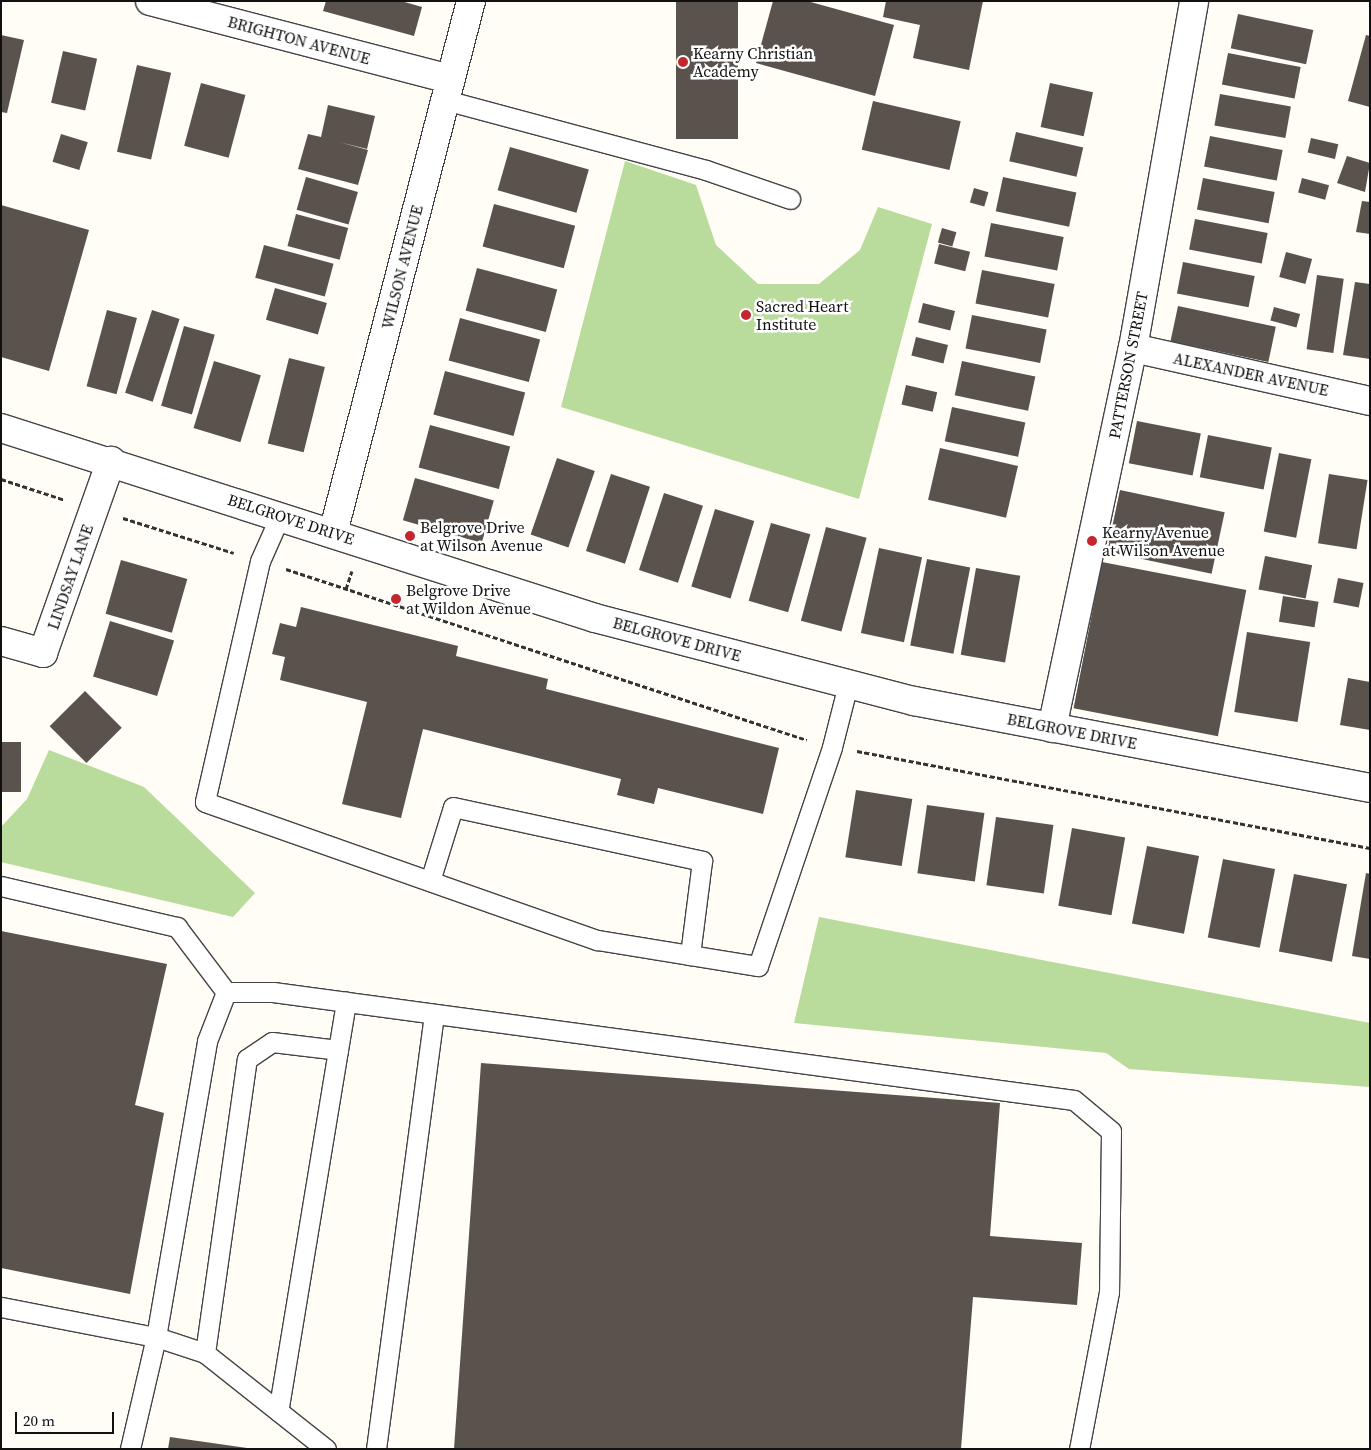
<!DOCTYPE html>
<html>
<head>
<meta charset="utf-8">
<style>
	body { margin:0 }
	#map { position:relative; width:1371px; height:1450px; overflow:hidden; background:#fffdf5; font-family:"Source Serif 4",serif }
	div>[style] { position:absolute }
	.forest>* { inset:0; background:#b9dc9c }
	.building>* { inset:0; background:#5a524d; transform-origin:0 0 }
	.path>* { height:3px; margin-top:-1.5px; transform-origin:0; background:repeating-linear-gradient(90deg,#333 0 5px,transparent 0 7.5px) }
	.roads { filter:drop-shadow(1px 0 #444) drop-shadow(-1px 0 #444) drop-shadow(0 1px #444) drop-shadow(0 -1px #444) }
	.service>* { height:19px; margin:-9.5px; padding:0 9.5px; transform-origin:9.5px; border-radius:9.5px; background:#fff }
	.minor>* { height:28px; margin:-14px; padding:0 14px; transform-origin:14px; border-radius:14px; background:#fff }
	.tertiary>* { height:28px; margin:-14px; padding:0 14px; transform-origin:14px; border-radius:14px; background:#fff }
	.dots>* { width:14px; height:14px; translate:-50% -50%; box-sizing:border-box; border:2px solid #fff; border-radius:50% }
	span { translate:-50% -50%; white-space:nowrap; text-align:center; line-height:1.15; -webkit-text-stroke:5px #fff; paint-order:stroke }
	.street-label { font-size:16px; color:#111 }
	.poi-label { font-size:16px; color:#111 }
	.left { translate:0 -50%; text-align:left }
	.frame { position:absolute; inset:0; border:2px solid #111; pointer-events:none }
	.scale { position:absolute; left:15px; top:1412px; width:99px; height:22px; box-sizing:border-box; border:2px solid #111; border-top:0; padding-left:6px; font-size:15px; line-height:18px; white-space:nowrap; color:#111; -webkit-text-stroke:4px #fff; paint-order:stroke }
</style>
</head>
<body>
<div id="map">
	<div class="forest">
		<div style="clip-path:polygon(625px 161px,696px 185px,716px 245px,758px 284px,819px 284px,860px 250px,878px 207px,932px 224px,859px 499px,561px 407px)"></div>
		<div style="clip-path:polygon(49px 750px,144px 787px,255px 893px,233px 917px,1px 862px,1px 827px,27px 799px)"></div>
		<div style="clip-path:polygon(819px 917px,1370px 1023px,1370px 1087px,1129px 1069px,1106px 1053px,794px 1023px)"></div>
	</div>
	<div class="building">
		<div style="clip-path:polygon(326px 1px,401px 1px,422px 7px,414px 36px,323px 11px)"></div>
		<div style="left:676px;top:1px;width:62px;height:138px"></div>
		<div style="clip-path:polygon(773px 1px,807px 1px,894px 25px,875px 96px,756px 63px)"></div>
		<div style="clip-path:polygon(886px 1px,983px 1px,969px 70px,913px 58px,920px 25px,883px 17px)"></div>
		<div style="left:1238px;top:14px;width:77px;height:35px;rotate:12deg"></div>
		<div style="clip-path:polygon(1px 35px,24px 40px,7px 113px,1px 112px)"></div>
		<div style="clip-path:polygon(1366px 35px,1370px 36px,1370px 107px,1348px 101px)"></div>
		<div style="left:63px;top:51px;width:35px;height:53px;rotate:13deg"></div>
		<div style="left:1228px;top:53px;width:74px;height:32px;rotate:11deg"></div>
		<div style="left:137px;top:65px;width:35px;height:89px;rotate:13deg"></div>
		<div style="left:201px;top:83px;width:46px;height:65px;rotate:15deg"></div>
		<div style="left:1050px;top:83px;width:44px;height:45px;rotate:12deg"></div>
		<div style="left:1220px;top:94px;width:72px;height:32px;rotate:10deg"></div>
		<div style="left:873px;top:101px;width:90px;height:50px;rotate:13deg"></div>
		<div style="clip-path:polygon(328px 105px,375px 116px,367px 149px,339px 142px,368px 150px,358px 185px,298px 169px,308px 134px,321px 137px)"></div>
		<div style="left:1016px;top:132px;width:69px;height:30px;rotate:13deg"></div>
		<div style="left:61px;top:134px;width:28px;height:29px;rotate:17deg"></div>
		<div style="left:1210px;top:136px;width:74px;height:31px;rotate:11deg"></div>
		<div style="left:1311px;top:138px;width:28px;height:15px;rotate:13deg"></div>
		<div style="left:510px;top:147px;width:82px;height:45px;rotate:16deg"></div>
		<div style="clip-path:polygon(1347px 156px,1370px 163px,1365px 192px,1337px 183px)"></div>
		<div style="left:306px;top:177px;width:54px;height:34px;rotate:16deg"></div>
		<div style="left:1003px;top:177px;width:75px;height:35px;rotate:12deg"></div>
		<div style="left:1203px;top:178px;width:73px;height:32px;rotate:11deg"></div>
		<div style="left:1302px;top:178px;width:28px;height:15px;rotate:15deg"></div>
		<div style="left:974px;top:188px;width:15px;height:15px;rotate:16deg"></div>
		<div style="clip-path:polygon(1362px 201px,1370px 202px,1370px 234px,1356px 232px)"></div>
		<div style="left:494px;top:204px;width:84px;height:44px;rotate:15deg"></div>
		<div style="clip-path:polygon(1px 205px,89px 230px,49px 371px,1px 357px)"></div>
		<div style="left:296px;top:214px;width:54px;height:33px;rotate:15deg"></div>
		<div style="left:1195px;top:219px;width:74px;height:31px;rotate:11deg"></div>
		<div style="left:991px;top:223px;width:74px;height:34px;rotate:11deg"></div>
		<div style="left:942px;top:228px;width:15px;height:15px;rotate:16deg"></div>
		<div style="left:939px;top:244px;width:32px;height:20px;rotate:14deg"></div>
		<div style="left:264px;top:245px;width:72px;height:34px;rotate:15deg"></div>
		<div style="left:1286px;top:252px;width:27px;height:26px;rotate:15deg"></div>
		<div style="left:1183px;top:262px;width:73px;height:32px;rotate:11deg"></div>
		<div style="left:477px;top:268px;width:83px;height:44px;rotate:15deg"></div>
		<div style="left:982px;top:270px;width:74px;height:34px;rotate:11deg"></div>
		<div style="left:1317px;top:275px;width:27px;height:75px;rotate:8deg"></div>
		<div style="clip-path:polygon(1355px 282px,1370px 284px,1370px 359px,1343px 355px)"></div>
		<div style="left:275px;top:288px;width:54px;height:33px;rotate:16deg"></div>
		<div style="left:923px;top:303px;width:33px;height:20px;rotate:14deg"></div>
		<div style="left:1178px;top:306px;width:100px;height:36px;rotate:12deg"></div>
		<div style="left:1274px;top:307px;width:27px;height:14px;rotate:15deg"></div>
		<div style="left:107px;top:310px;width:31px;height:79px;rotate:15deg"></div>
		<div style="left:152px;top:310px;width:29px;height:87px;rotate:18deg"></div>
		<div style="left:972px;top:315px;width:76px;height:34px;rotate:11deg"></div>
		<div style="left:460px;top:318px;width:83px;height:44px;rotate:15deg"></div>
		<div style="left:184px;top:326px;width:32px;height:83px;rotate:16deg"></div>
		<div style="left:916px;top:337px;width:33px;height:19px;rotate:14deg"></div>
		<div style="left:289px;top:358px;width:37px;height:88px;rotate:14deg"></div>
		<div style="left:214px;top:361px;width:49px;height:70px;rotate:17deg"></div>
		<div style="left:962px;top:361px;width:75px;height:35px;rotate:12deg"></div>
		<div style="left:445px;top:371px;width:83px;height:45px;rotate:15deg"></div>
		<div style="left:906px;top:385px;width:32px;height:20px;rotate:13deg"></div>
		<div style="left:952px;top:407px;width:75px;height:35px;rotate:12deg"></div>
		<div style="left:1137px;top:421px;width:65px;height:43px;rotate:11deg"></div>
		<div style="left:430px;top:425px;width:83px;height:44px;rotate:15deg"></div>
		<div style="left:1208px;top:435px;width:65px;height:43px;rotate:11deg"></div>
		<div style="left:940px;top:448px;width:80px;height:53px;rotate:13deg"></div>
		<div style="left:1279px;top:453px;width:33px;height:80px;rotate:11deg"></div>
		<div style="left:557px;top:458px;width:40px;height:81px;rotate:19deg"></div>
		<div style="left:611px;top:474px;width:41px;height:81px;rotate:18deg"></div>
		<div style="left:1329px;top:474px;width:39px;height:70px;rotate:9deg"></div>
		<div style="left:415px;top:478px;width:82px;height:44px;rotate:16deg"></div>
		<div style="left:1120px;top:490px;width:107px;height:63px;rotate:12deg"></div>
		<div style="left:664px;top:493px;width:41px;height:81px;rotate:18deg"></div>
		<div style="left:715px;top:509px;width:41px;height:81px;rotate:17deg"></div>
		<div style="left:771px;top:523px;width:41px;height:81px;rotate:16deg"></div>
		<div style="left:826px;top:527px;width:42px;height:97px;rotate:15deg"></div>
		<div style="left:879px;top:548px;width:44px;height:87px;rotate:12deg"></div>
		<div style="left:1265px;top:556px;width:48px;height:34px;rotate:11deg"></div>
		<div style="left:927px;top:559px;width:44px;height:88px;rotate:11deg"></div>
		<div style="left:121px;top:560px;width:69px;height:56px;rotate:16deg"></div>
		<div style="left:1102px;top:562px;width:147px;height:149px;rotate:11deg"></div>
		<div style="left:976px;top:568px;width:45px;height:88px;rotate:10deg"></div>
		<div style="left:1338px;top:578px;width:26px;height:25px;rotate:11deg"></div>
		<div style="left:1283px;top:596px;width:36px;height:26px;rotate:9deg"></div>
		<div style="clip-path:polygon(301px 607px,458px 646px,456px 656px,548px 679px,546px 689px,779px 748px,763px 814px,658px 788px,654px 804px,617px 795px,621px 779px,423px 729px,401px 818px,342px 804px,367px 702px,280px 680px,285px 657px,272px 654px,280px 623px,296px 627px)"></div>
		<div style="left:110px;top:621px;width:67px;height:58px;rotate:17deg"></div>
		<div style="left:1247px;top:632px;width:64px;height:81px;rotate:9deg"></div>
		<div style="clip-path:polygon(1348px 678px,1370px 682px,1370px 730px,1340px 725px)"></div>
		<div style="left:85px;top:691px;width:52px;height:50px;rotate:45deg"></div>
		<div style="left:1px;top:742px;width:20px;height:50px"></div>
		<div style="left:856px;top:790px;width:57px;height:68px;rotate:9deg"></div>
		<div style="left:927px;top:805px;width:58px;height:69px;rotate:8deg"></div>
		<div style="left:996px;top:817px;width:58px;height:69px;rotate:8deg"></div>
		<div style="left:1072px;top:828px;width:54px;height:79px;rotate:10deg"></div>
		<div style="left:1147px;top:846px;width:53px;height:79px;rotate:11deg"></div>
		<div style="left:1223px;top:859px;width:53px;height:80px;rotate:11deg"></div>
		<div style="clip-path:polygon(1366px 873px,1370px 874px,1370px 959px,1352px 956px)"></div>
		<div style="left:1294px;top:874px;width:54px;height:79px;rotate:11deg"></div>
		<div style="clip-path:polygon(1px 931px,167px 964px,135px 1105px,164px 1113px,130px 1294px,1px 1268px)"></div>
		<div style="clip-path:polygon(481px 1063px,1000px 1103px,990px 1236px,1082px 1243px,1077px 1305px,973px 1297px,961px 1449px,454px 1449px)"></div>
		<div style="clip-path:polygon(170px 1437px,247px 1448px,247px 1449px,168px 1449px)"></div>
	</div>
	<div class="path">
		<div style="left:1px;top:479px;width:67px;rotate:18.2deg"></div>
		<div style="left:123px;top:518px;width:116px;rotate:17.5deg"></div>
		<div style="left:286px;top:569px;width:548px;rotate:18.17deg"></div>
		<div style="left:346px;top:589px;width:19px;rotate:-72deg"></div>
		<div style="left:857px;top:751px;width:522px;rotate:10.71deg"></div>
	</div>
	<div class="roads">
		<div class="service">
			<div style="left:445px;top:100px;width:270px;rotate:15deg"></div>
			<div style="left:706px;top:170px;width:89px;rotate:19deg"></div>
			<div style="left:280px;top:516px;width:49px;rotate:114deg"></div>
			<div style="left:260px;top:561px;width:247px;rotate:102.9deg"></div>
			<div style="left:205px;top:802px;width:416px;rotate:19.4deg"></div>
			<div style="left:597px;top:940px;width:163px;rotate:9.2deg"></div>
			<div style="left:758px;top:966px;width:231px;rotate:-71.3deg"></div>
			<div style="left:832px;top:747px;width:65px;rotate:-75.7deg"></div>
			<div style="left:430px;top:881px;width:77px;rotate:-72.7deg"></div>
			<div style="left:453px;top:807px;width:255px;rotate:12.2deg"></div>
			<div style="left:702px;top:861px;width:95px;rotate:97.3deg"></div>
			<div style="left:1px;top:886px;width:181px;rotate:13.1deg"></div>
			<div style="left:177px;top:927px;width:81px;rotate:53deg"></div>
			<div style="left:338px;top:1050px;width:49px;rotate:-80.5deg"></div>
			<div style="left:1px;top:1307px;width:158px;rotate:11deg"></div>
			<div style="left:156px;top:1337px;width:115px;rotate:103.1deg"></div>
			<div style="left:205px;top:1353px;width:297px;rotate:-81.9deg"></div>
			<div style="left:247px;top:1059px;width:30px;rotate:-34deg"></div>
			<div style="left:272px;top:1042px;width:66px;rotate:6.9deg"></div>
			<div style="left:338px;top:1050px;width:366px;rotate:99.4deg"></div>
			<div style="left:326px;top:1449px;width:154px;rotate:-141.6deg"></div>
			<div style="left:205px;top:1353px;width:52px;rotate:-161.9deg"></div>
			<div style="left:156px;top:1337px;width:300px;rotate:-80.2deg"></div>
			<div style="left:207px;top:1041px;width:53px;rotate:-68.8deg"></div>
			<div style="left:226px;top:992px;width:47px"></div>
			<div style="left:273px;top:992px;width:808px;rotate:7.68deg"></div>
			<div style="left:1074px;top:1100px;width:48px;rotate:40deg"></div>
			<div style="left:1111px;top:1131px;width:161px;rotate:90.7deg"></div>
			<div style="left:1109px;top:1292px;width:160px;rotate:100.8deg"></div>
			<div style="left:376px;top:1449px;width:439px;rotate:-82.4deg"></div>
		</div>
		<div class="minor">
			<div style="left:150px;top:1px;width:309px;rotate:14.6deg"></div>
			<div style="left:1133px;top:348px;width:243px;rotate:12.6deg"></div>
			<div style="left:333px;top:533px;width:550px;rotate:-75.46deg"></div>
			<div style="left:1px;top:641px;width:44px;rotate:15.9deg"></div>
			<div style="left:43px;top:653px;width:204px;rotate:-70.5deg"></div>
			<div style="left:1052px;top:728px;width:389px;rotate:-78deg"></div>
			<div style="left:1133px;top:348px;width:352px;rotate:-80deg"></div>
		</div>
		<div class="tertiary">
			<div style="left:1px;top:428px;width:624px;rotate:17.74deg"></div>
			<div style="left:595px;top:618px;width:330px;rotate:14.6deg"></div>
			<div style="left:914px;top:701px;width:464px;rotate:10.8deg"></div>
		</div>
	</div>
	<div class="dots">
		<div style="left:683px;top:62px;background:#c4262e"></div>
		<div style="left:746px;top:315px;background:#c4262e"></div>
		<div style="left:410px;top:536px;background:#c4262e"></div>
		<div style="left:1092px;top:541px;background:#c4262e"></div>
		<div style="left:396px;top:599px;background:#c4262e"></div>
	</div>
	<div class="street-label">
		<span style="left:299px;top:40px;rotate:15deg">BRIGHTON AVENUE</span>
		<span style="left:402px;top:267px;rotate:-76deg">WILSON AVENUE</span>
		<span style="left:1128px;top:365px;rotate:-79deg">PATTERSON STREET</span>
		<span style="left:1251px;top:374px;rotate:12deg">ALEXANDER AVENUE</span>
		<span style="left:291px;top:519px;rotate:18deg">BELGROVE DRIVE</span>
		<span style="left:70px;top:577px;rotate:-71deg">LINDSAY LANE</span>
		<span style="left:677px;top:639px;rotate:15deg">BELGROVE DRIVE</span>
		<span style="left:1072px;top:731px;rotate:11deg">BELGROVE DRIVE</span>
	</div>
	<div class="poi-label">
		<span class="left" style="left:693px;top:62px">Kearny Christian<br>Academy</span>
		<span class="left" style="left:756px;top:315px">Sacred Heart<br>Institute</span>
		<span class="left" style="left:420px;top:536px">Belgrove Drive<br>at Wilson Avenue</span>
		<span class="left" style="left:1102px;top:541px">Kearny Avenue<br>at Wilson Avenue</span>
		<span class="left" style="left:406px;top:599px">Belgrove Drive<br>at Wildon Avenue</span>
	</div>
	<div class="frame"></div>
	<div class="scale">20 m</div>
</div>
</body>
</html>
